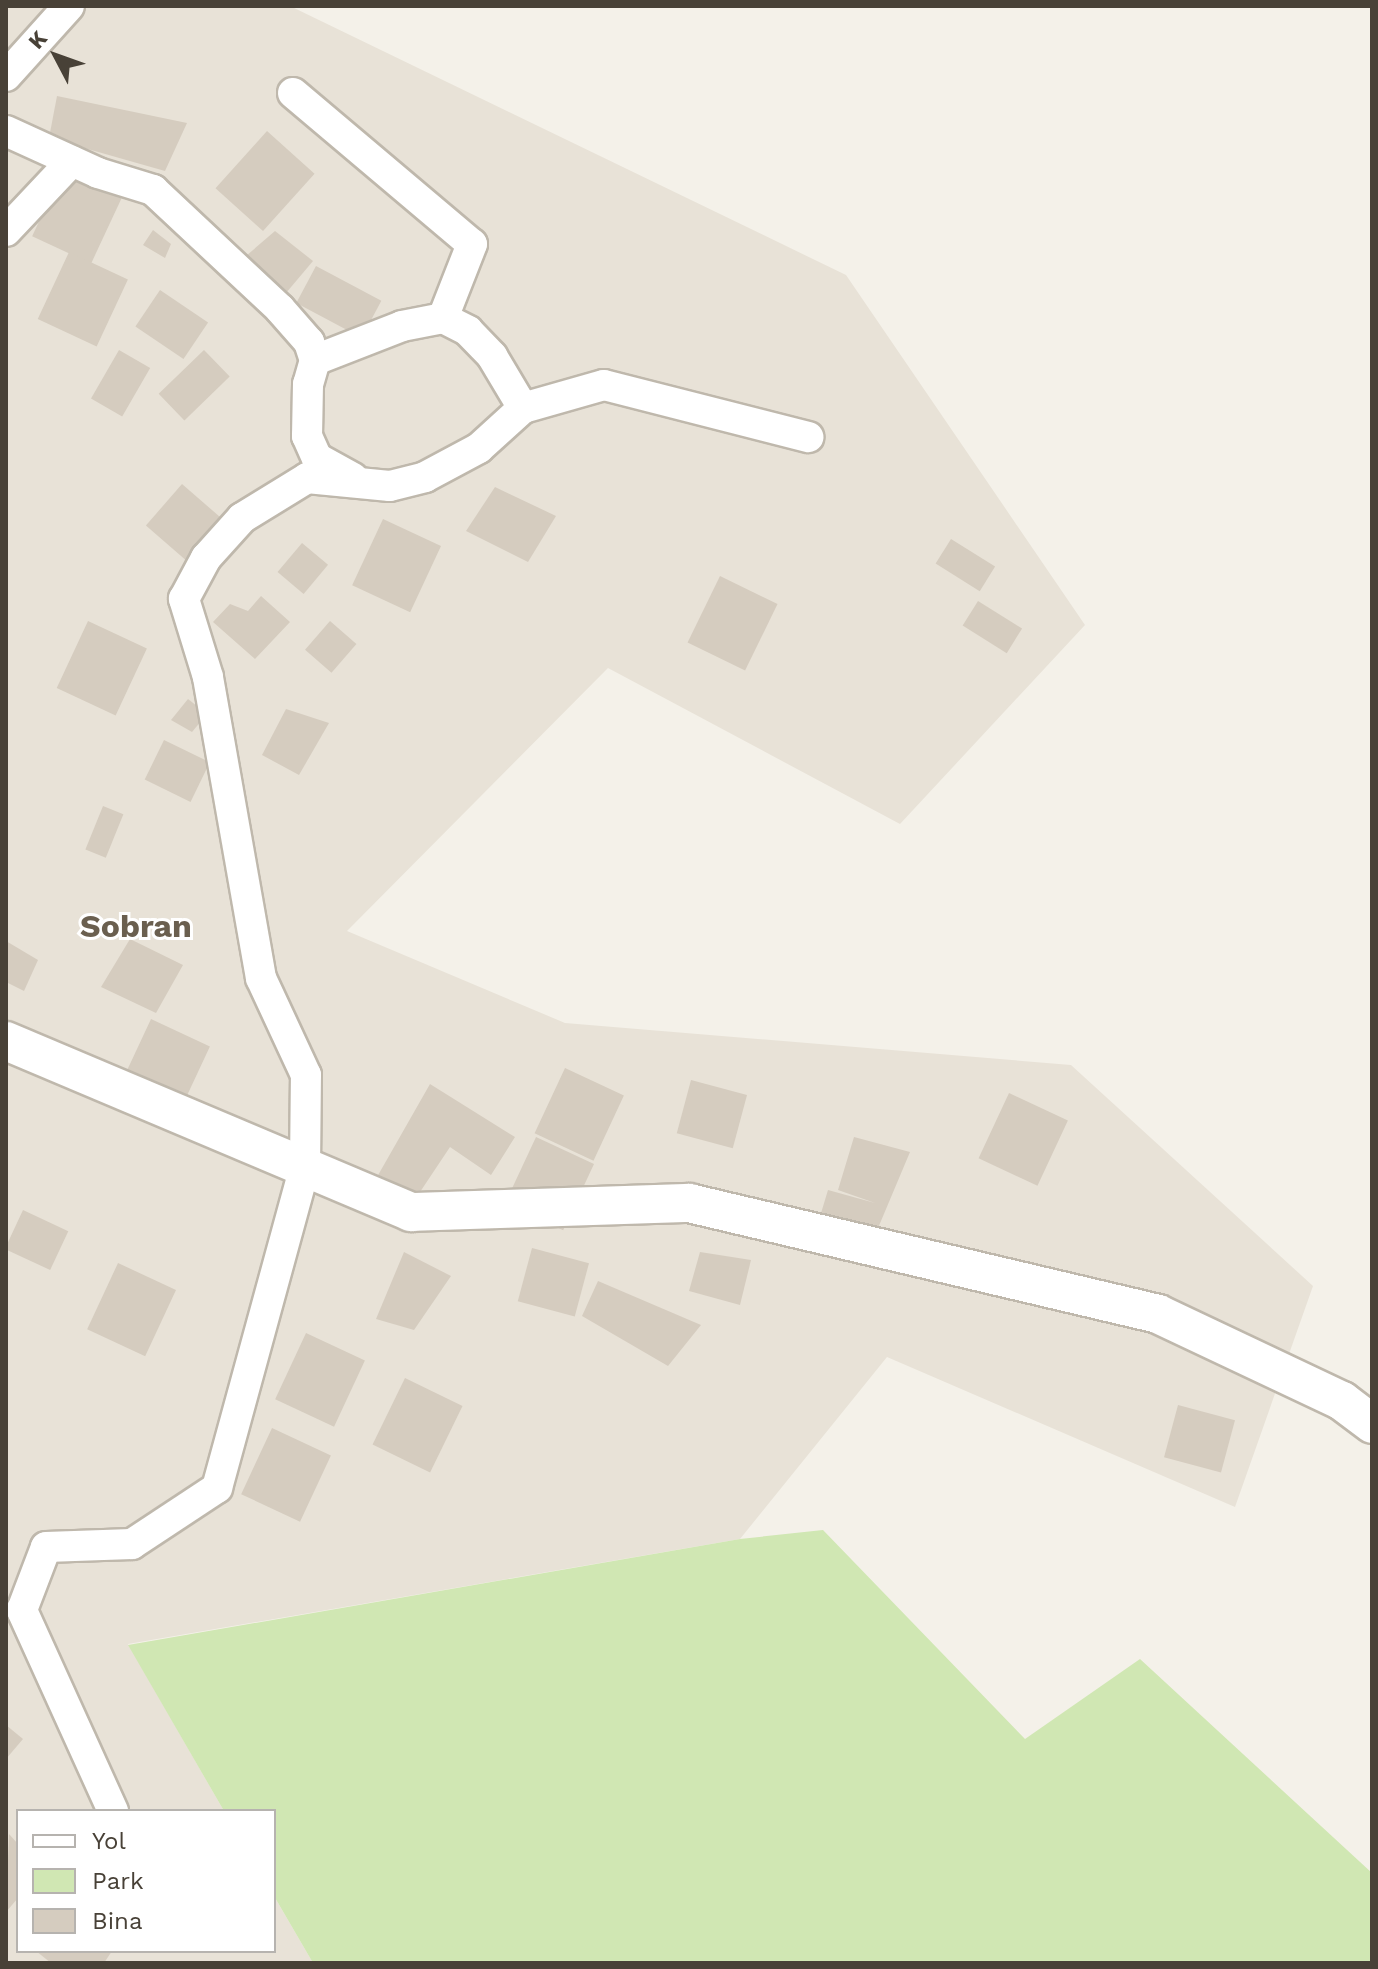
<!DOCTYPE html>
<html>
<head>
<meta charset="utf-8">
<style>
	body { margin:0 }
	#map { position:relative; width:1378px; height:1969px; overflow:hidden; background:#f4f1e9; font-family:"Work Sans",sans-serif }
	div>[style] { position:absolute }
	.residential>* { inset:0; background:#e8e2d7 }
	.green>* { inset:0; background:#d0e7b3 }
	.building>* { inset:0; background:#d5ccbf; transform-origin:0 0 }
	.roads { filter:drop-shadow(2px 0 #bfb8ac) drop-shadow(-2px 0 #bfb8ac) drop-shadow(0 2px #bfb8ac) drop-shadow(0 -2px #bfb8ac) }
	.minor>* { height:30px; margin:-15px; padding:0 15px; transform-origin:15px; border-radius:15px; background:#fff }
	.tertiary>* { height:38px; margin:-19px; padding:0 19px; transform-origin:19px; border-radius:19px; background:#fff }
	span { translate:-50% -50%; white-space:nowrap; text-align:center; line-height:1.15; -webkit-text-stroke:6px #fff; paint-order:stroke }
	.quarter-label { font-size:32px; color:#6a5f4f; font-weight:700 }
	.frame { position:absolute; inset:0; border:8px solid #484137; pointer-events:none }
	.legend { position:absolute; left:16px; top:1809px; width:260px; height:144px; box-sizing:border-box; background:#fff; border:2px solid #b6b3af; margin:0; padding:10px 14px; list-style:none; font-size:24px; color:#484137 }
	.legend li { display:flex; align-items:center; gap:16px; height:40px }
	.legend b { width:40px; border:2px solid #b6b3af }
	.north { position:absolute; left:16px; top:16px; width:80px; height:80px; -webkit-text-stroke:6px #fff; paint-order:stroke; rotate:311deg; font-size:22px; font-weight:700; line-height:32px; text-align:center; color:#484137 }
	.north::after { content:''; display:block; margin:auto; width:28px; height:36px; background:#484137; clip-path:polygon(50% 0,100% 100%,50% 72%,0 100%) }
</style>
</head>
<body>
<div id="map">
	<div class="residential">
		<div style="clip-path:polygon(6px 6px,290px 6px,846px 275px,1085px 625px,900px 824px,608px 668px,347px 931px,565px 1023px,1071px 1065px,1313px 1286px,1235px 1507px,887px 1357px,740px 1539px,128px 1644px,224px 1811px,18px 1811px,18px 1951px,274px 1951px,274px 1896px,313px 1963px,6px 1963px)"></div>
	</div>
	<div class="green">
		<div style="clip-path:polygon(823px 1530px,1025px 1739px,1140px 1659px,1372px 1873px,1372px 1963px,313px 1963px,274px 1896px,274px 1811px,224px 1811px,128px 1645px,740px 1539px)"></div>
	</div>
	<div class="building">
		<div style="clip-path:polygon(57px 96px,187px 123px,165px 171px,49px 138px)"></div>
		<div style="left:267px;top:131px;width:64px;height:77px;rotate:42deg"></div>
		<div style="left:63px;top:170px;width:65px;height:73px;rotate:25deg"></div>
		<div style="clip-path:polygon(153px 230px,171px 244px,165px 258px,143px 245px)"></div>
		<div style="clip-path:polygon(275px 231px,313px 261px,286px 293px,246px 256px)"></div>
		<div style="left:69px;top:252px;width:65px;height:74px;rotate:25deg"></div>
		<div style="left:316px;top:266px;width:74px;height:42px;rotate:28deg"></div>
		<div style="left:160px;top:290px;width:58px;height:44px;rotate:34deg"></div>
		<div style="left:119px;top:350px;width:36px;height:56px;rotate:30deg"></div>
		<div style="left:204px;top:350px;width:37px;height:63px;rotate:46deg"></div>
		<div style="left:182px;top:484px;width:58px;height:55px;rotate:41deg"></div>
		<div style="clip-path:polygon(495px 487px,556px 516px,528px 562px,466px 531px)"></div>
		<div style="left:383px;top:519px;width:64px;height:73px;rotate:25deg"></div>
		<div style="left:951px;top:539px;width:52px;height:29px;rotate:32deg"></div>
		<div style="left:302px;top:543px;width:34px;height:38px;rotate:40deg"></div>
		<div style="left:720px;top:576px;width:64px;height:74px;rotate:26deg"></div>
		<div style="clip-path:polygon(261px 596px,290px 622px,255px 659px,213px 622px,230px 604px,248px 611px)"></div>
		<div style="left:978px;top:601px;width:52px;height:29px;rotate:32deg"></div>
		<div style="left:88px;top:621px;width:65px;height:74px;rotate:25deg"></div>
		<div style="left:330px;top:621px;width:35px;height:38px;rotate:41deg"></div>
		<div style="clip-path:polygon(188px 699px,207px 714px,192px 732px,171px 720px)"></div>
		<div style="clip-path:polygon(286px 709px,329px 723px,299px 775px,262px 755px)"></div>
		<div style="left:164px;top:740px;width:51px;height:44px;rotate:26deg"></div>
		<div style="left:103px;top:806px;width:22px;height:47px;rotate:22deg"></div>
		<div style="clip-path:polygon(130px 939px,183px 965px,156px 1013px,101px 987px)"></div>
		<div style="clip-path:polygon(6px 941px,38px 960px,24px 991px,6px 982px)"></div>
		<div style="left:151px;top:1019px;width:65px;height:74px;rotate:25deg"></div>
		<div style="left:565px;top:1068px;width:65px;height:72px;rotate:25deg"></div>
		<div style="left:691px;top:1080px;width:58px;height:55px;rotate:15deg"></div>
		<div style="clip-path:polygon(430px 1084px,515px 1137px,491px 1175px,450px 1147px,418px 1195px,377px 1177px)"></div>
		<div style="left:1009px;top:1093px;width:65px;height:72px;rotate:25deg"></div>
		<div style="left:536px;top:1137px;width:64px;height:73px;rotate:25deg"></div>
		<div style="clip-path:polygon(854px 1137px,910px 1152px,865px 1259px,812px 1243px,828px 1190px,875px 1203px,838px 1190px)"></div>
		<div style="left:23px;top:1210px;width:50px;height:43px;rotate:25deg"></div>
		<div style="left:532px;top:1248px;width:59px;height:55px;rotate:15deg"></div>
		<div style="clip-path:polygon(404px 1252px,451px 1276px,414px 1330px,376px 1319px)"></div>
		<div style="clip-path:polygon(700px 1252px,751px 1260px,740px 1305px,689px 1291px)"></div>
		<div style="left:118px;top:1263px;width:64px;height:73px;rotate:25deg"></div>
		<div style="clip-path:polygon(598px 1281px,701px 1325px,668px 1366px,582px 1316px)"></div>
		<div style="left:306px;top:1333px;width:65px;height:73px;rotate:25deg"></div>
		<div style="left:405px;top:1378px;width:64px;height:74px;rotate:26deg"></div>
		<div style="left:1178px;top:1405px;width:59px;height:54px;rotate:15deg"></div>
		<div style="left:272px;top:1428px;width:65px;height:73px;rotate:25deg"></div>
		<div style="clip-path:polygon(6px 1725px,23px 1739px,6px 1759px)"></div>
		<div style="clip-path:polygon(9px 1834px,18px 1844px,18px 1898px,6px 1912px)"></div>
		<div style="clip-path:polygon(36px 1951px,112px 1951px,104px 1963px,51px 1963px)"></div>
	</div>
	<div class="roads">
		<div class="minor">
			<div style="left:6px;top:76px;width:94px;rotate:-48deg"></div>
			<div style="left:293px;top:93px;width:234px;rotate:40.2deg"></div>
			<div style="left:472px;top:244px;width:79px;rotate:111.4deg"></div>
			<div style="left:6px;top:131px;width:101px;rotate:24.5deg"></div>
			<div style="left:98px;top:173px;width:58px;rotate:17.2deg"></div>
			<div style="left:153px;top:190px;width:174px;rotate:43.1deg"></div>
			<div style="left:280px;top:309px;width:44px;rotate:48.7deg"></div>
			<div style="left:309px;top:342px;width:19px;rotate:72deg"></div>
			<div style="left:315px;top:360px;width:25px;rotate:106deg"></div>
			<div style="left:308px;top:384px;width:52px;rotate:91.1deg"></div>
			<div style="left:307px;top:436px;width:24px;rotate:66deg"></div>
			<div style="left:317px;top:458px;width:41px;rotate:29.1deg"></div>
			<div style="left:6px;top:231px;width:96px;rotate:-46.7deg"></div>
			<div style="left:315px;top:360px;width:93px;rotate:-21.3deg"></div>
			<div style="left:402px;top:326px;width:42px;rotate:-11deg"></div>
			<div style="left:443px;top:318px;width:28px;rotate:27deg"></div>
			<div style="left:468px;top:331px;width:35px;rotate:46deg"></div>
			<div style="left:492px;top:356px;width:61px;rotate:59.2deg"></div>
			<div style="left:113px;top:1811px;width:221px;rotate:-114.4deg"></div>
			<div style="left:22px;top:1610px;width:67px;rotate:-69.1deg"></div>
			<div style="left:46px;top:1547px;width:86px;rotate:-2deg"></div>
			<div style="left:132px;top:1544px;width:102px;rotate:-33.4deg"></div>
			<div style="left:217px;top:1488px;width:333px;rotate:-74.7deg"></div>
			<div style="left:305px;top:1167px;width:92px;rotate:-89.4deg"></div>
			<div style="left:306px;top:1075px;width:107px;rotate:-114.9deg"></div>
			<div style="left:261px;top:978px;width:306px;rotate:-100deg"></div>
			<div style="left:208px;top:677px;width:82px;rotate:-107.1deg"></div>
			<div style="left:184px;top:599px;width:47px;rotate:-61.8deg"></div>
			<div style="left:206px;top:558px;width:54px;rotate:-48deg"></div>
			<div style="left:242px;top:518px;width:76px;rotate:-31.6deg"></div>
			<div style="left:307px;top:478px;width:83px;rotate:5.5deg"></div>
			<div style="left:390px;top:486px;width:36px;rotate:-14deg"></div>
			<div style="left:425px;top:477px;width:61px;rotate:-28.2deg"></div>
			<div style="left:479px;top:448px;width:59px;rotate:-42.3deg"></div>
			<div style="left:523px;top:408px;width:84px;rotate:-15.9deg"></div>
			<div style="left:604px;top:385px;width:211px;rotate:14.3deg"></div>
		</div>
		<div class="tertiary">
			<div style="left:6px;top:1041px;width:440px;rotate:22.9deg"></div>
			<div style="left:411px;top:1212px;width:278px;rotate:-1.9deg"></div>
			<div style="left:689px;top:1203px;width:482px;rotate:13.3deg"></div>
			<div style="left:1158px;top:1314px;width:204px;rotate:25.3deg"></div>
			<div style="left:1342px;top:1401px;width:38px;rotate:37deg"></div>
		</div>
	</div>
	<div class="quarter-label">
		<span style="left:136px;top:926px">Sobran</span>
	</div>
	<div class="frame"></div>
	<ul class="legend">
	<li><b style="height:10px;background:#fff"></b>Yol</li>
	<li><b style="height:22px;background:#d0e7b3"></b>Park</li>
	<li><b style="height:22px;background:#d5ccbf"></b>Bina</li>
	</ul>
	<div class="north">K</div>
</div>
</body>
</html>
